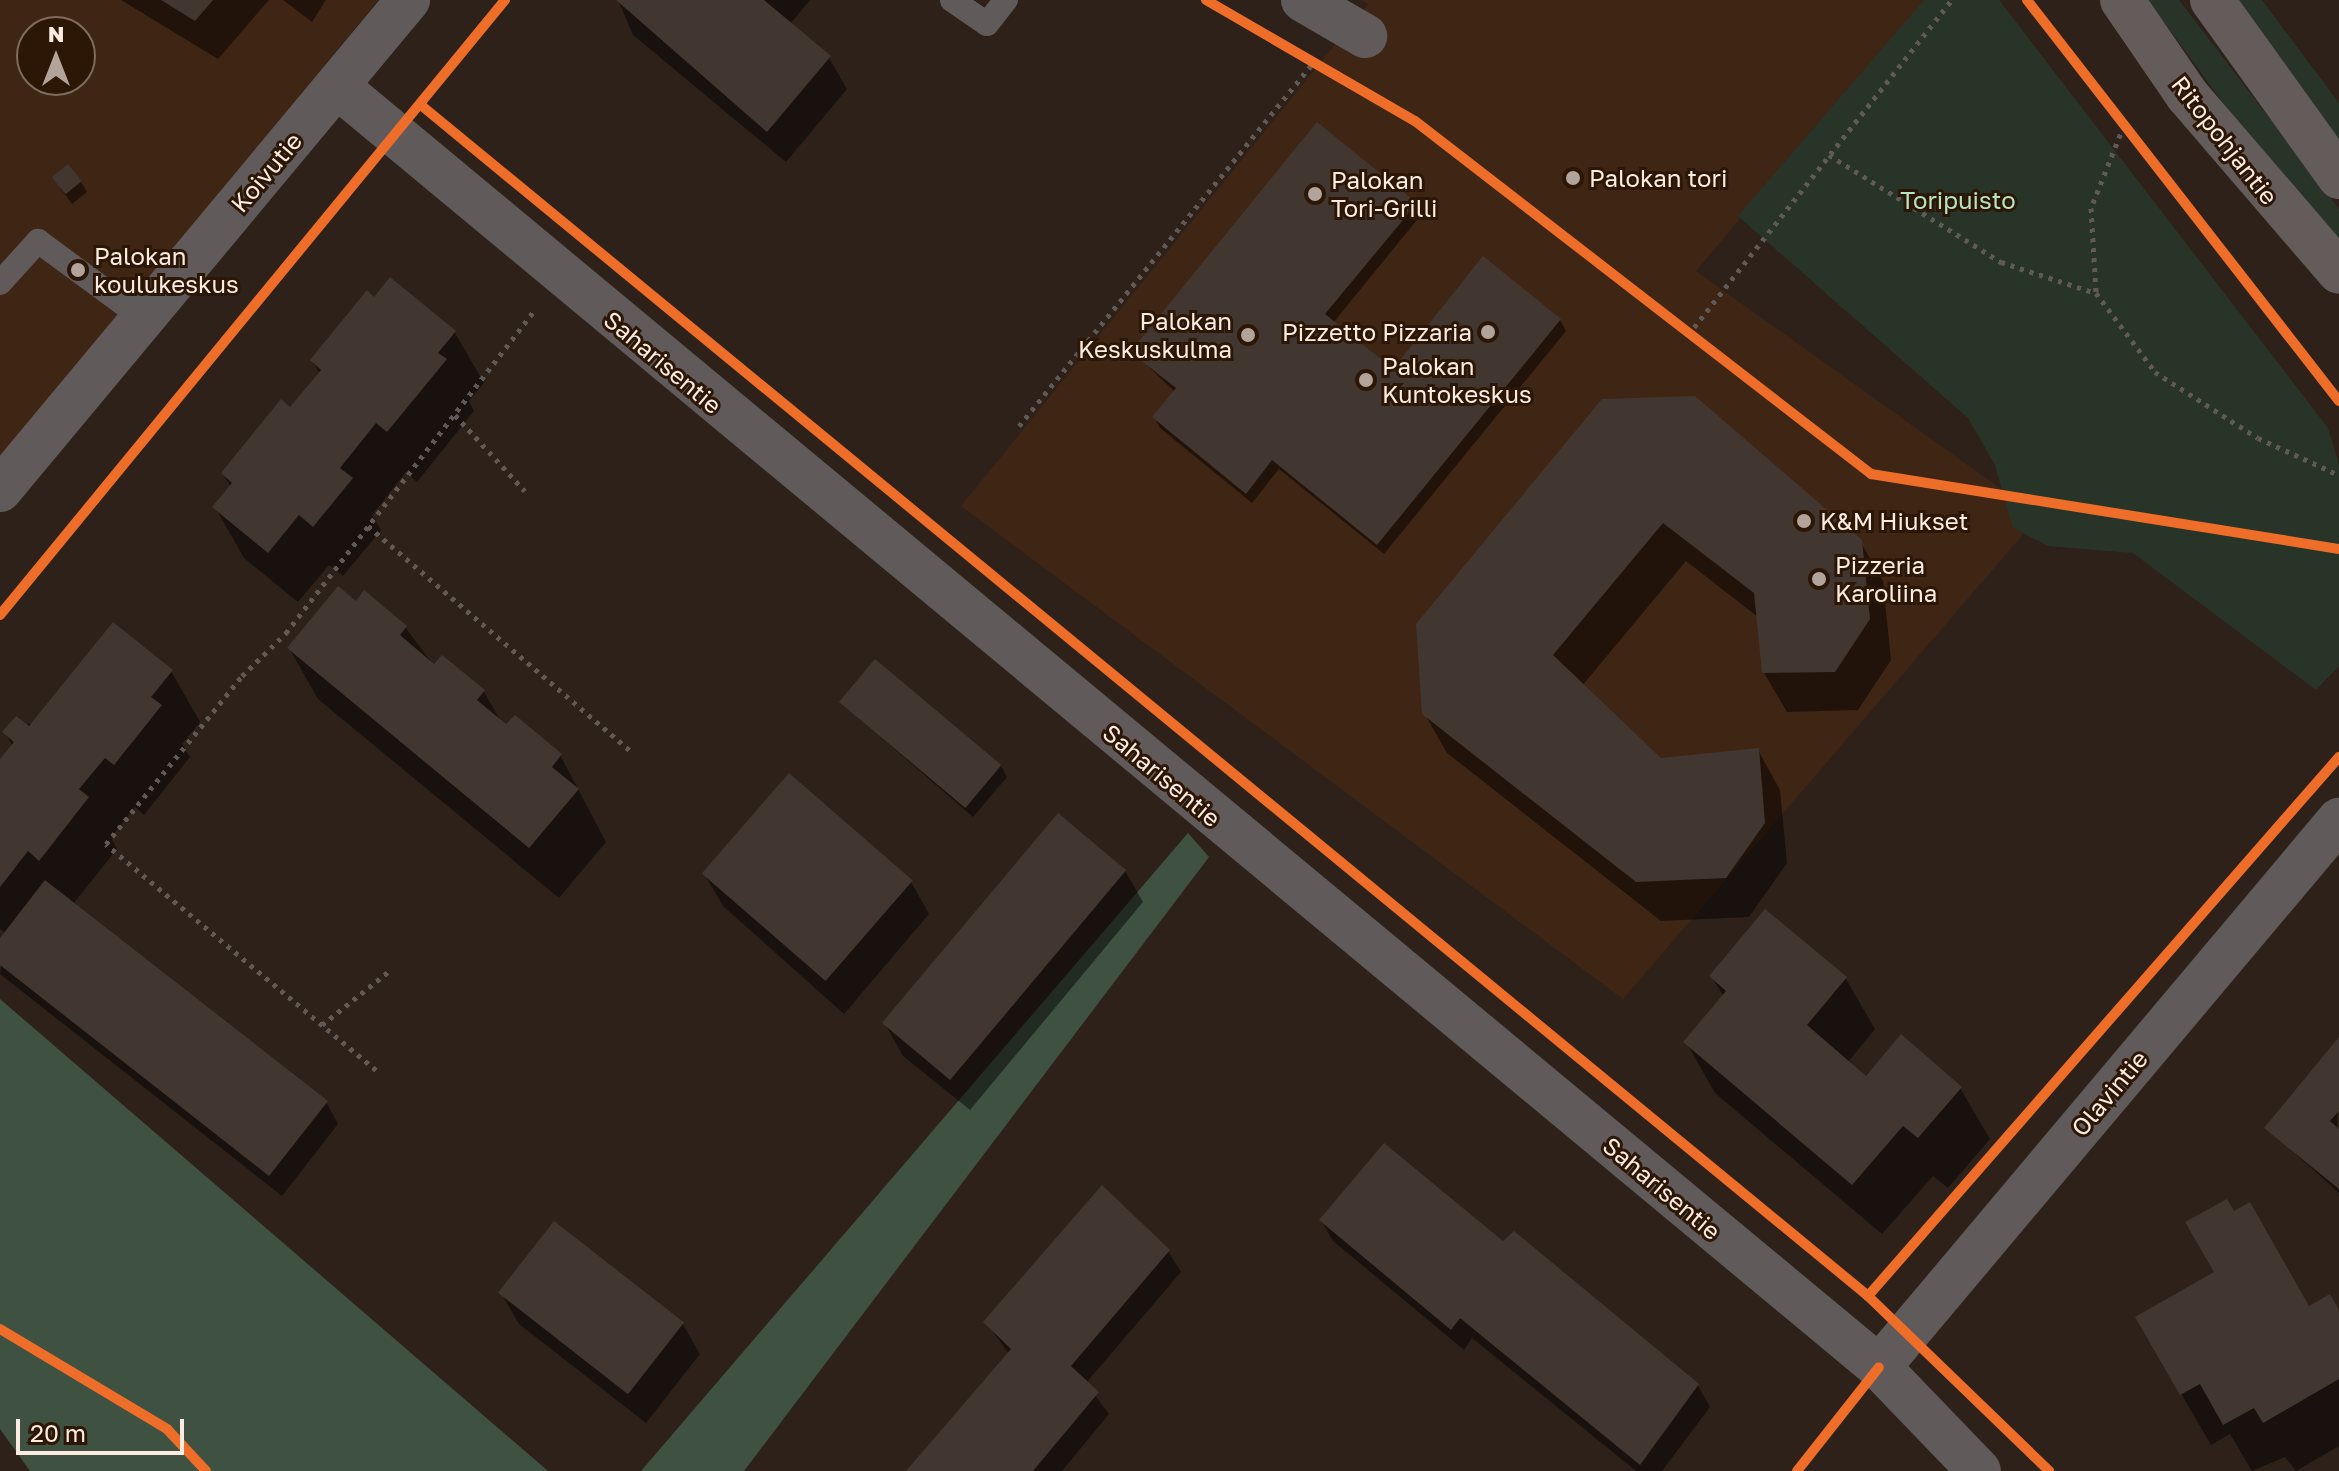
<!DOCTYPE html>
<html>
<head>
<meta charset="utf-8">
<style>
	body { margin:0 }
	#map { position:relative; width:2339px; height:1471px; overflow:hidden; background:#2e2119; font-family:"Golos Text",sans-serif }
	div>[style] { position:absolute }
	.built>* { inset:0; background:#3f2513 }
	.green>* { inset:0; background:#293429 }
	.forest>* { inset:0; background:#3f5141 }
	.shadow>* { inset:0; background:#0007 }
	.building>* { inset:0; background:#423730; transform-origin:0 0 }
	.path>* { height:5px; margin-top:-2.5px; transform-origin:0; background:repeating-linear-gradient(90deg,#615956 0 4px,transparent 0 10px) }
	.service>* { height:24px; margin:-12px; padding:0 12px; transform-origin:12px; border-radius:12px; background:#605b5a }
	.minor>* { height:44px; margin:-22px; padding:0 22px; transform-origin:22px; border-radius:22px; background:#605b5a }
	.secondary>* { height:44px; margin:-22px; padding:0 22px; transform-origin:22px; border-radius:22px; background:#645c5a }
	.cycleway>* { height:10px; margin:-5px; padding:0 5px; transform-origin:5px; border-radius:5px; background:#ee6e29 }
	.dots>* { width:22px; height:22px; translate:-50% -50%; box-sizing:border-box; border:4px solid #2c1707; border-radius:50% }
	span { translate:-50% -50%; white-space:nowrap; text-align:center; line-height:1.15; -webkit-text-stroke:6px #2c1707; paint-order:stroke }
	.street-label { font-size:24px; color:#fbebe1 }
	.poi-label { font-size:24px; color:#fbebe1 }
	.left { translate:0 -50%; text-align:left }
	.right { translate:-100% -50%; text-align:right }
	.park-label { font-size:24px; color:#b6e5bf }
	.north { position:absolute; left:16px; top:16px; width:80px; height:80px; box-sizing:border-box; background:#2c1707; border:2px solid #7f6c5e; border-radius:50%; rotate:0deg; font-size:22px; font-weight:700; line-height:32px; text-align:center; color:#fbebe1 }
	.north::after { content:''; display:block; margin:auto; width:28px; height:36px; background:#b3a49b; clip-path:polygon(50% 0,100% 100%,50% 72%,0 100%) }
	.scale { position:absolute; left:16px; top:1419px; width:168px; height:36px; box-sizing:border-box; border:4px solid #fbebe1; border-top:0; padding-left:10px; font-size:24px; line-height:28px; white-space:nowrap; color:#fbebe1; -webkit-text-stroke:6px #2c1707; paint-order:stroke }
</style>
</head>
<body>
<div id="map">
	<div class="built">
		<div style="clip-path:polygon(evenodd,0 0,378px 0,0 460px,0 0,32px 32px,80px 32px,80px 80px,32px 80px,32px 32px)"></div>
		<div style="clip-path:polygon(1361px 0,1924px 0,1696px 271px,2039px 516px,1623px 999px,961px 506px,1368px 4px)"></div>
	</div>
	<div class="green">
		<div style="clip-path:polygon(1924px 0,1999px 0,2328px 428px,2339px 465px,2339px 666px,2316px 690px,2133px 553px,2048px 546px,2013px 528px,1995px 465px,1968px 418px,1738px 216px)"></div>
		<div style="clip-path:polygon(2148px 0,2179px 0,2339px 209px,2339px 244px,2259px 152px)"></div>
		<div style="clip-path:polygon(2230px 0,2262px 0,2339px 103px,2339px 143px)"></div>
	</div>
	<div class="forest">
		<div style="clip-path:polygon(1188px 833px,1209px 857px,744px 1471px,641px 1471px)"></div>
		<div style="clip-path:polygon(0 999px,548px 1471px,30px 1471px,0 1429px)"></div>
	</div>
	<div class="shadow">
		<div style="clip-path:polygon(121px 0,269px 0,218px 59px)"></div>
		<div style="clip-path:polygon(283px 0,326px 0,312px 22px)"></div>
		<div style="clip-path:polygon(618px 0,810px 0,790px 24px,829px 58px,847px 89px,786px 162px,633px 35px)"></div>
		<div style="clip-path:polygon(81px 182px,87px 192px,72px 204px,60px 188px)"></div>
		<div style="clip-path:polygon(1415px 204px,1421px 215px,1333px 323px,1393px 371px,1560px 320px,1566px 331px,1384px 554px,1279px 469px,1252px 503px,1160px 428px,1154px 417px,1175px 392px,1133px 352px)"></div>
		<div style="clip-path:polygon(375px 300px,455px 333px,484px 383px,469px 401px,474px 411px,417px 482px,406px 472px,372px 515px,381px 530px,343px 576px,329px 565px,298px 602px,244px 558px,215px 507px,231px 487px,223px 474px,291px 410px,320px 374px,312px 360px)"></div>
		<div style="clip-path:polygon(1603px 401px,1860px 541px,1883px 581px,1891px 660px,1858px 710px,1787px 712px,1764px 673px,1758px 617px,1686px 561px,1582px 686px,1660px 760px,1758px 750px,1780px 790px,1787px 863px,1749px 917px,1661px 921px,1447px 753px,1424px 713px)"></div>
		<div style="clip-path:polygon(356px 603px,405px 627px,435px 667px,442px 658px,484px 692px,502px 723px,560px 755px,606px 842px,559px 898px,318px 699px,289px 648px)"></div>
		<div style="clip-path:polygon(171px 671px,200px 722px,182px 744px,190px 757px,144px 815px,135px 807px,111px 837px,117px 849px,73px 904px,326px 1102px,338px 1124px,282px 1196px,0 974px,6px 934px,0 929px,0 762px,13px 746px,5px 733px)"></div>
		<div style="clip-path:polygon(841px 703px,1001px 766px,1007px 777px,973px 817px)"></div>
		<div style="clip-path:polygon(1125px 871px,1143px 902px,970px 1110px,903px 1056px,885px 1024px)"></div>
		<div style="clip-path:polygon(705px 875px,911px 882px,929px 914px,844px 1014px,723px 906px)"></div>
		<div style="clip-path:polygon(1766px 912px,1846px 979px,1875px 1029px,1848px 1062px,1867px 1078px,1960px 1088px,1990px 1139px,1948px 1188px,1933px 1176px,1882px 1234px,1715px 1093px,1686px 1042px,1724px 997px,1711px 976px)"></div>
		<div style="clip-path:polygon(2339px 1040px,2337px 1130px,2339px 1193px,2267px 1128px)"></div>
		<div style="clip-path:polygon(2233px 1214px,2308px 1308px,2339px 1313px,2339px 1446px,2296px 1471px,2285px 1457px,2252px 1471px,2230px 1434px,2211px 1445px,2137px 1318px,2216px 1273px)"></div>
		<div style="clip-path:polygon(1321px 1220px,1503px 1244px,1698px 1386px,1710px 1407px,1662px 1471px,1636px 1471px,1472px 1338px,1464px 1350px,1333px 1241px)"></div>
		<div style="clip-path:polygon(1168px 1251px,1181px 1272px,1086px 1383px,1109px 1414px,1062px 1471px,908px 1471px,1009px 1354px,986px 1322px)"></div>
		<div style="clip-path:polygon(501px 1293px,682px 1323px,700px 1354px,646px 1423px,519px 1324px)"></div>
	</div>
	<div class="building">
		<div style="clip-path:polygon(161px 0,213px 0,195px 21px)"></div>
		<div style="clip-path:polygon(616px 0,764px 0,831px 56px,767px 132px)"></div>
		<div style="clip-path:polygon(1317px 122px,1417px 203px,1325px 314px,1393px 369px,1483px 256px,1561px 319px,1377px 545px,1272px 460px,1246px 494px,1152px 417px,1176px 388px,1130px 352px)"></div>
		<div style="left:68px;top:164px;width:22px;height:21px;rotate:51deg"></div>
		<div style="clip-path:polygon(390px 277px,456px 331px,438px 353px,447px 359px,387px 432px,376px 423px,340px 468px,353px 478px,313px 527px,299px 515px,268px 553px,212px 507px,232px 483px,221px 473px,281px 399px,290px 407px,321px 370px,310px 360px,367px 290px,374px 297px)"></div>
		<div style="clip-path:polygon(1695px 396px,1862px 540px,1870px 619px,1835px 672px,1762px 673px,1754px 593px,1663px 523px,1553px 655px,1661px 758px,1759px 748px,1765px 823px,1726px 878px,1636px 882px,1422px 714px,1416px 624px,1602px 399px)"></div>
		<div style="clip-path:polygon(338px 586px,356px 601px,364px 590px,407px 626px,400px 635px,434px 664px,442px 655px,485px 690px,477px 700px,506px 724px,515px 715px,562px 754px,552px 767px,579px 789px,529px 848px,287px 648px)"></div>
		<div style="clip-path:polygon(113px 622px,173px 670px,151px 697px,162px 705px,114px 765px,105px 758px,79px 789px,89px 797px,39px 861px,28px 851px,0 887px,0 759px,14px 742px,2px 732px,16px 716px,29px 726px)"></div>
		<div style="left:875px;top:659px;width:165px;height:56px;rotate:40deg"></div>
		<div style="left:789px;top:773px;width:164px;height:133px;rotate:41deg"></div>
		<div style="left:1058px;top:813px;width:89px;height:274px;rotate:40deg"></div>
		<div style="clip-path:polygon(45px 880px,328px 1101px,269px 1176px,0 965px,0 938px)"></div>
		<div style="clip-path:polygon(1765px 909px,1847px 977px,1807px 1025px,1866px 1076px,1901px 1034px,1962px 1087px,1918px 1138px,1903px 1126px,1852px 1185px,1683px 1042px,1726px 991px,1709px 976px)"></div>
		<div style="clip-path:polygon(2339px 1037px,2339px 1111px,2330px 1121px,2339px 1129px,2339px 1189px,2264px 1128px)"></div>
		<div style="clip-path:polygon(1384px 1143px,1503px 1241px,1514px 1231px,1699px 1384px,1640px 1465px,1460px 1318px,1451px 1330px,1319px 1220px)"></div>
		<div style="clip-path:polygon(1102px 1185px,1170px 1250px,1071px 1366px,1099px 1392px,1033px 1471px,906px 1471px,1011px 1349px,983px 1322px)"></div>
		<div style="clip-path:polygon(2227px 1199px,2234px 1211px,2250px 1202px,2309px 1306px,2330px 1294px,2339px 1310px,2339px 1379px,2263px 1423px,2254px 1408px,2223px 1425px,2200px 1384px,2180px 1395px,2135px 1317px,2214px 1272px,2185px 1222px)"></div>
		<div style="left:554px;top:1221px;width:165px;height:91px;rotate:38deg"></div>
	</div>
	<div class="path">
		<div style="left:2124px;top:125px;width:89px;rotate:111.7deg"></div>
		<div style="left:2091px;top:208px;width:85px;rotate:86.6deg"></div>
		<div style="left:2096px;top:293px;width:99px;rotate:53.2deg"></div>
		<div style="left:2155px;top:372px;width:122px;rotate:32.7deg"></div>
		<div style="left:2258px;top:438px;width:89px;rotate:24.6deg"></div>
		<div style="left:1829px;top:155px;width:203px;rotate:31.9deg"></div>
		<div style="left:2001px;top:262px;width:100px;rotate:18.1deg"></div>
		<div style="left:1688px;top:335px;width:427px;rotate:-51.8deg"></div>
		<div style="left:455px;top:415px;width:103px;rotate:47.4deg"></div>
		<div style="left:1019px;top:426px;width:467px;rotate:-51deg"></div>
		<div style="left:368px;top:526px;width:348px;rotate:40.6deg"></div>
		<div style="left:322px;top:1025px;width:85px;rotate:-38.8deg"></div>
		<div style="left:376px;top:1070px;width:352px;rotate:-140.1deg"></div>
		<div style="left:106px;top:844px;width:216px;rotate:-51deg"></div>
		<div style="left:242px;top:676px;width:62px;rotate:-44.3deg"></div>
		<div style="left:286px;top:633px;width:405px;rotate:-52.4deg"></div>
	</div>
	<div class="service">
		<div style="left:952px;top:0;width:42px;rotate:34.4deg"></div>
		<div style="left:987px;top:24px;width:31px;rotate:-52deg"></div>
		<div style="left:0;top:283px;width:57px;rotate:-47.9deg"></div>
		<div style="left:38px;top:241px;width:130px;rotate:36.3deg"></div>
	</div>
	<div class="minor">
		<div style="left:1303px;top:0;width:72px;rotate:30.1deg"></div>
		<div style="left:338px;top:87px;width:2003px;rotate:39.71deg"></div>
		<div style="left:1879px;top:1367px;width:144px;rotate:46.1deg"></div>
		<div style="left:0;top:490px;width:638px;rotate:-50.22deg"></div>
		<div style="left:1879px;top:1367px;width:715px;rotate:-49.94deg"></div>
	</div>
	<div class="secondary">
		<div style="left:2122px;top:0;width:115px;rotate:55.6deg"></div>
		<div style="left:2187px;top:95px;width:233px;rotate:49.3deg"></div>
		<div style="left:2212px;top:0;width:218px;rotate:54.3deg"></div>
	</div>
	<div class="cycleway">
		<div style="left:1206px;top:0;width:241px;rotate:30.1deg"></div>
		<div style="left:1415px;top:121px;width:577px;rotate:37.74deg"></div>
		<div style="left:1871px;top:474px;width:474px;rotate:9.1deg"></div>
		<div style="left:2027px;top:0;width:508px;rotate:52.12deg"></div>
		<div style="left:422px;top:106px;width:1873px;rotate:39.45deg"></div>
		<div style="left:1868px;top:1296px;width:252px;rotate:44deg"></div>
		<div style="left:0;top:615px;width:796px;rotate:-50.61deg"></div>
		<div style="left:1868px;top:1296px;width:716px;rotate:-48.85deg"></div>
		<div style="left:0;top:1329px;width:195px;rotate:30.9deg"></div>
		<div style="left:167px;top:1429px;width:57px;rotate:47.1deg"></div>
		<div style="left:1797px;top:1471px;width:132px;rotate:-51.7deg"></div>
	</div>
	<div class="dots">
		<div style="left:1573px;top:178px;background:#b3a49b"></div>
		<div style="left:1315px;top:194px;background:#b3a49b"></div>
		<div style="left:78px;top:270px;background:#b3a49b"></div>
		<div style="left:1488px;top:332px;background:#b3a49b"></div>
		<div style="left:1248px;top:335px;background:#b3a49b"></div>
		<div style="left:1366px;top:380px;background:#b3a49b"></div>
		<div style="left:1804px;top:521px;background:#b3a49b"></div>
		<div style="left:1819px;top:579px;background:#b3a49b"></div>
	</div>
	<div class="street-label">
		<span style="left:2225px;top:140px;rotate:52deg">Ritopohjantie</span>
		<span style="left:266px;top:172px;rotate:-50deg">Koivutie</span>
		<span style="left:663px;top:362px;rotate:40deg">Saharisentie</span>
		<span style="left:1162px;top:775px;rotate:40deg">Saharisentie</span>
		<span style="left:2109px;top:1093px;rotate:-50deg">Olavintie</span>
		<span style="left:1662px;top:1188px;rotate:40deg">Saharisentie</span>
	</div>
	<div class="poi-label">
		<span class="left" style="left:1589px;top:178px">Palokan tori</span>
		<span class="left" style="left:1331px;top:194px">Palokan<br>Tori-Grilli</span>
		<span class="left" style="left:94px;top:270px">Palokan<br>koulukeskus</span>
		<span class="right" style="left:1232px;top:335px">Palokan<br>Keskuskulma</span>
		<span class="right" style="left:1472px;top:332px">Pizzetto Pizzaria</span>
		<span class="left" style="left:1382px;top:380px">Palokan<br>Kuntokeskus</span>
		<span class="left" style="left:1820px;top:521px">K&amp;M Hiukset</span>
		<span class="left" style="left:1835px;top:579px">Pizzeria<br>Karoliina</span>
	</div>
	<div class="park-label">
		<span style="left:1958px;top:200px">Toripuisto</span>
	</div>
	<div class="north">N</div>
	<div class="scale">20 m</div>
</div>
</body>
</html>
